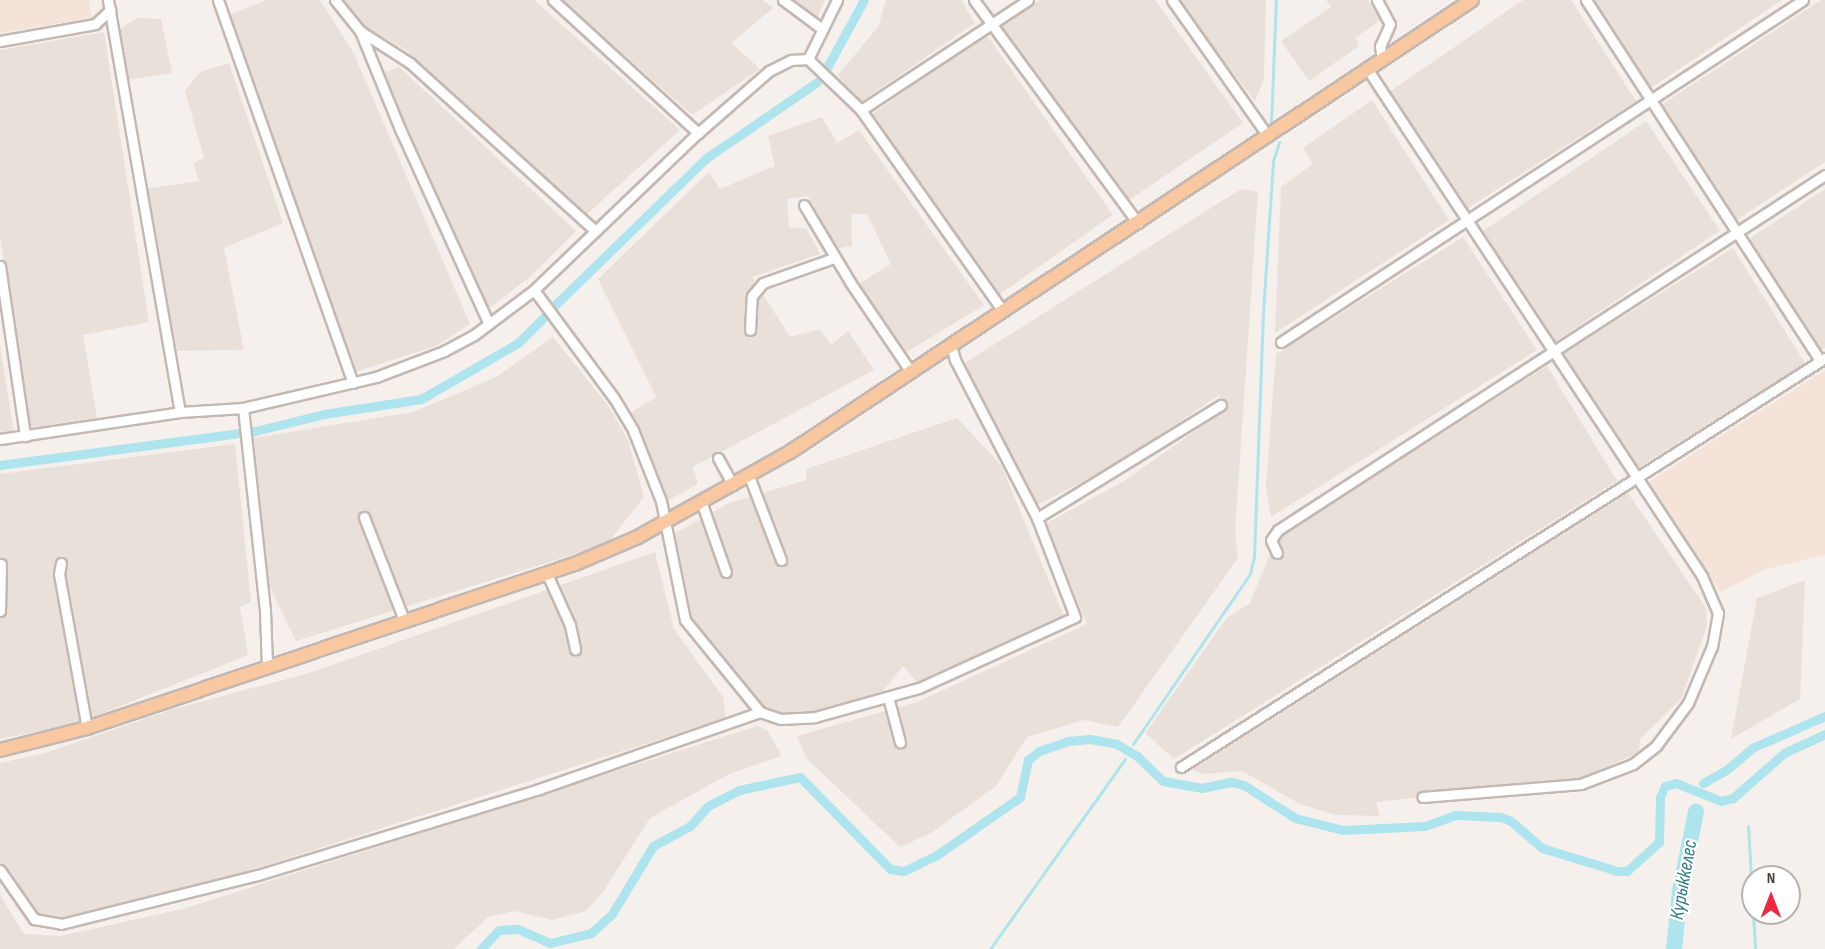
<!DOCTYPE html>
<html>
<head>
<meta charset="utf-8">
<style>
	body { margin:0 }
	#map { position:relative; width:1825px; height:949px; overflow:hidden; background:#f5f0ec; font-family:"Sofia Sans Condensed",sans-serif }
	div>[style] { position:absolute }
	.residential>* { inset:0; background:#e9e0da; transform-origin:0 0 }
	.commercial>* { inset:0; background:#f5e2d9 }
	.stream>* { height:3px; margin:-1.5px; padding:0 1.5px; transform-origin:1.5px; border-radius:1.5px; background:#ade4ed }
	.canal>* { height:9px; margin:-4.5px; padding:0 4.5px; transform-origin:4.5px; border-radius:4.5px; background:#ade4ed }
	.river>* { height:16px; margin:-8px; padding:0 8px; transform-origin:8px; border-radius:8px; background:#ade4ed }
	.roads { filter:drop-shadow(2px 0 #c3b8b2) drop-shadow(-2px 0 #c3b8b2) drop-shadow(0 2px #c3b8b2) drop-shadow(0 -2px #c3b8b2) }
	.minor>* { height:9px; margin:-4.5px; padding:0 4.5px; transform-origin:4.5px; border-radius:4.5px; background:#fff }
	.major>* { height:12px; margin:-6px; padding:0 6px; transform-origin:6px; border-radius:6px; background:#f9c8a1 }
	span { translate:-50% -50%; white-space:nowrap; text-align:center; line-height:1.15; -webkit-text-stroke:4.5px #fff; paint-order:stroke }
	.water-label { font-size:20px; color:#2e7b88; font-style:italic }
	.north { position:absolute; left:1741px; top:865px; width:60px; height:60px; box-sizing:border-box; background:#fff; border:2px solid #b6b2b0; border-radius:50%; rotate:0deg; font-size:16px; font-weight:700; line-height:24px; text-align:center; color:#493f3a }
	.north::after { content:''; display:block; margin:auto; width:21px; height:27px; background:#ee2a42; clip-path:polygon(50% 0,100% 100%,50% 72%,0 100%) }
</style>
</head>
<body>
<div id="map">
	<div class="residential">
		<div style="clip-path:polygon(267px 0,320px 0,353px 52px,470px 324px,436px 346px,355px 372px,229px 15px)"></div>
		<div style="clip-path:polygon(344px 0,534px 0,680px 130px,586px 215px,403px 48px,361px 25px)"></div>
		<div style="clip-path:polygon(562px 0,763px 0,773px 8px,731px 43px,760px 69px,692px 115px)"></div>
		<div style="clip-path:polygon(794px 0,825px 0,816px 19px)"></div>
		<div style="clip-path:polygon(886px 0,961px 0,975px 23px,859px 103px,838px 75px,878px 27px)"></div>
		<div style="clip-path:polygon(1040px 0,1155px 0,1243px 123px,1126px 202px,1000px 27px)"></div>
		<div style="clip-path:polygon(1177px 0,1266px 0,1264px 79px,1255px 101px)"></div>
		<div style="clip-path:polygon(1326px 0,1368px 0,1381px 20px,1355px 38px,1359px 46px,1309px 81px,1281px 41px,1331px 7px)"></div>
		<div style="clip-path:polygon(1523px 0,1571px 0,1636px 101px,1468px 208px,1389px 92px)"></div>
		<div style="clip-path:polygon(1592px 0,1782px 0,1651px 88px)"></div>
		<div style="clip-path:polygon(1821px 0,1825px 0,1825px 162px,1736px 220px,1661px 105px)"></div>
		<div style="clip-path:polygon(137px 18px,161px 19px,172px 73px,127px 80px,118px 30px)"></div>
		<div style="clip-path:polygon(104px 32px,149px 322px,83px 335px,97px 418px,29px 428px,0 235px,0 50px)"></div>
		<div style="left:986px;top:34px;width:221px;height:145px;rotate:55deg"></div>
		<div style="clip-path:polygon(229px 63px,283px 223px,224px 248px,244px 350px,171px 351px,144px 189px,199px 181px,193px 163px,204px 158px,185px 91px,200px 72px)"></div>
		<div style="clip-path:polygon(399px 67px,576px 231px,531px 276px,488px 309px,381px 74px)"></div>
		<div style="clip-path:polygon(1372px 100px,1449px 220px,1275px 333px,1281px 187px,1313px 164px,1303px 148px)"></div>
		<div style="clip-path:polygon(822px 117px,837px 143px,859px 130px,984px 305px,905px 353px,889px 337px,860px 283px,891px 264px,867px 214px,851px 214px,852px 246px,835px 249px,808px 196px,787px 199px,789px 227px,807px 229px,820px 254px,752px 277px,790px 337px,820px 329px,831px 345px,848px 331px,874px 370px,693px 467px,698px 484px,665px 502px,632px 412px,656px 397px,598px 279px,709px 172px,720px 189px,775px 166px,768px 136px)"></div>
		<div style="left:1646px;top:121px;width:132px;height:199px;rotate:56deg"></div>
		<div style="clip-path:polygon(1241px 189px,1258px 192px,1235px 532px,1238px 558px,1118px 727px,1084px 720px,1027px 737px,996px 786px,931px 833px,900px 847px,806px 758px,797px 736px,917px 702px,1087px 624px,1045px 524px,1124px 481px,1225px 410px,1219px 395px,1114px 466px,1037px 505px,1001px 437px,987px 420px,963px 364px)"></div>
		<div style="clip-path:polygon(1825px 189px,1825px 348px,1819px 351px,1747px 240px)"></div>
		<div style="clip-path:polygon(1463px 237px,1537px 350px,1271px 517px,1266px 486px,1276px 354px)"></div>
		<div style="left:1733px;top:248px;width:136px;height:203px;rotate:58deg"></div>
		<div style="clip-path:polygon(553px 337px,609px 407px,628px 440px,644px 497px,607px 544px,296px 641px,268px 584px,254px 438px,413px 412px,496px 377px)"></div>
		<div style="clip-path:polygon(0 345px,14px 433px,0 435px)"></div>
		<div style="clip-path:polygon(1547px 366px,1617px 481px,1174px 759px,1145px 733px,1227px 618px,1250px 603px,1276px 539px)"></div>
		<div style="clip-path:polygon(957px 418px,1001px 465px,1064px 617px,918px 683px,903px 666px,883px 691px,822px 711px,784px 719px,753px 703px,686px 614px,672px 535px,729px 503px,806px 480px,806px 469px)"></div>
		<div style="clip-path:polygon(235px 444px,251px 602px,240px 607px,248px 655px,78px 723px,0 739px,0 474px)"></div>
		<div style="clip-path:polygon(1628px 493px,1706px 608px,1707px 626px,1681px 699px,1640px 739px,1639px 752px,1581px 779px,1376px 802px,1380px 816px,1336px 815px,1300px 804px,1242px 771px,1203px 774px,1192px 770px)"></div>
		<div style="clip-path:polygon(655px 552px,674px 629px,723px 697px,726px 718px,195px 888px,74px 917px,47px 919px,28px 911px,0 864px,0 763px,45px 753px,170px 710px,309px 673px)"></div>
		<div style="clip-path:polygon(1805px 580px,1800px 699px,1731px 739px,1757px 598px)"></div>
		<div style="clip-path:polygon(757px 726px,768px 731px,782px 756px,729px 774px,650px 818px,603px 892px,586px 911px,552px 920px,515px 911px,488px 917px,454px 949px,0 949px,0 895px,24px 934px,61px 936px,186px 908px)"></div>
	</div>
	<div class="commercial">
		<div style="clip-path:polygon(0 0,89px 0,92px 18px,0 33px)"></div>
		<div style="clip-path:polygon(1825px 370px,1825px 555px,1766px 569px,1721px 592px,1645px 484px)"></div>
	</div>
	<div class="stream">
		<div style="left:1271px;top:123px;width:123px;rotate:-87.7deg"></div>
		<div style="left:1133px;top:744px;width:206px;rotate:-55.5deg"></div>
		<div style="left:1250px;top:574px;width:17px;rotate:-77deg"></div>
		<div style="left:1254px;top:557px;width:245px;rotate:-87.9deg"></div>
		<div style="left:1263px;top:312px;width:151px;rotate:-86.2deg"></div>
		<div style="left:1273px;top:161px;width:20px;rotate:-72deg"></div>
		<div style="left:1748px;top:826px;width:123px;rotate:86.7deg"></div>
		<div style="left:990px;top:949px;width:233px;rotate:-54.6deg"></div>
	</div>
	<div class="canal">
		<div style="left:824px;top:73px;width:83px;rotate:-61.3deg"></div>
		<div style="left:553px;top:307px;width:212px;rotate:-44.2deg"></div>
		<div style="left:705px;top:159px;width:136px;rotate:-34.5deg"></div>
		<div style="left:0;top:465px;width:257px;rotate:-7.6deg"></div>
		<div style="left:255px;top:431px;width:71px;rotate:-13.8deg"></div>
		<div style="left:324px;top:414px;width:98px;rotate:-8.8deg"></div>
		<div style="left:421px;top:399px;width:112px;rotate:-30deg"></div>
		<div style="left:518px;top:343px;width:37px;rotate:-45deg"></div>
		<div style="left:1703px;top:783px;width:25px;rotate:-29deg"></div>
		<div style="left:1725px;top:771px;width:35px;rotate:-40deg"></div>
		<div style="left:1752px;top:748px;width:80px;rotate:-23.7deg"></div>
		<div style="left:481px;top:949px;width:26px;rotate:-47deg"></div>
		<div style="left:499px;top:930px;width:19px;rotate:-3deg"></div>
		<div style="left:518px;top:929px;width:35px;rotate:24deg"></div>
		<div style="left:550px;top:943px;width:42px;rotate:-13.7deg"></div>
		<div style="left:591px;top:933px;width:28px;rotate:-42deg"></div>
		<div style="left:612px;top:914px;width:79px;rotate:-58.9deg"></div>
		<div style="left:653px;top:846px;width:42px;rotate:-28.4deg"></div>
		<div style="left:690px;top:826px;width:27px;rotate:-48deg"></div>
		<div style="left:708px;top:806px;width:35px;rotate:-27deg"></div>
		<div style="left:739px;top:790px;width:62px;rotate:-12deg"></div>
		<div style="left:800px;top:777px;width:129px;rotate:45.6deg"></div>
		<div style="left:890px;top:869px;width:14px;rotate:8deg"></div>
		<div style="left:904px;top:871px;width:37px;rotate:-26deg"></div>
		<div style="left:937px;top:855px;width:101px;rotate:-34.9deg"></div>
		<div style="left:1020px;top:797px;width:38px;rotate:-78deg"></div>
		<div style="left:1028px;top:760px;width:14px;rotate:-39deg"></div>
		<div style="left:1039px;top:751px;width:31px;rotate:-19deg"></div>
		<div style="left:1068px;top:741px;width:22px;rotate:-5deg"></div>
		<div style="left:1090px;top:739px;width:27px;rotate:10deg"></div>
		<div style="left:1117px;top:744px;width:23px;rotate:31deg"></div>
		<div style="left:1137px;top:756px;width:36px;rotate:44deg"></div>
		<div style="left:1163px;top:781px;width:40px;rotate:10deg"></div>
		<div style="left:1202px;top:788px;width:30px;rotate:-12deg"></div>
		<div style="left:1231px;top:782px;width:13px;rotate:13deg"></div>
		<div style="left:1244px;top:785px;width:61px;rotate:32.9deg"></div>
		<div style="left:1295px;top:818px;width:49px;rotate:14deg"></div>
		<div style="left:1343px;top:830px;width:82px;rotate:-2.8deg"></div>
		<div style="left:1425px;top:826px;width:33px;rotate:-20deg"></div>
		<div style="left:1456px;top:815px;width:44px;rotate:2.6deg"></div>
		<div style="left:1500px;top:817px;width:12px;rotate:20deg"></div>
		<div style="left:1511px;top:821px;width:41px;rotate:41.1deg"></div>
		<div style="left:1542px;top:848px;width:78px;rotate:17deg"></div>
		<div style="left:1617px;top:871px;width:10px"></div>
		<div style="left:1627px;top:871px;width:43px;rotate:-42.2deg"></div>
		<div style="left:1659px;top:842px;width:45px;rotate:-88.7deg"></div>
		<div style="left:1660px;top:797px;width:12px;rotate:-66deg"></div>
		<div style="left:1665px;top:786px;width:11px;rotate:-15deg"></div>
		<div style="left:1676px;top:783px;width:48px;rotate:21.8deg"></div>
		<div style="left:1721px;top:801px;width:12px;rotate:-14deg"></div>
		<div style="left:1733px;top:798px;width:68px;rotate:-41.4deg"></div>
		<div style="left:1784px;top:753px;width:45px;rotate:-24.9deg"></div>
	</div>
	<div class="river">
		<div style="left:1674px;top:949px;width:58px;rotate:-84.1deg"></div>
		<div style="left:1680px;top:891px;width:81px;rotate:-78.6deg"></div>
	</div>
	<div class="roads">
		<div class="minor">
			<div style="left:108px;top:0;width:418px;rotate:80.1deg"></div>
			<div style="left:218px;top:0;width:406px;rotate:70.6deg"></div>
			<div style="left:335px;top:0;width:40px;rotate:51deg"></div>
			<div style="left:360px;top:31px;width:59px;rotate:32.6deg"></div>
			<div style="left:410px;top:63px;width:250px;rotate:42.2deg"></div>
			<div style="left:553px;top:0;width:197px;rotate:42.5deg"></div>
			<div style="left:783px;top:0;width:49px;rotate:36.6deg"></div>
			<div style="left:974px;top:0;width:277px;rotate:53.7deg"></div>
			<div style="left:1172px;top:0;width:166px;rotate:54.8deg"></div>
			<div style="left:1377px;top:0;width:27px;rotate:62deg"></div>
			<div style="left:1390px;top:24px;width:24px;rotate:114deg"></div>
			<div style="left:1380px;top:46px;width:14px;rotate:82deg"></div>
			<div style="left:1586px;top:0;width:430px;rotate:57deg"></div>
			<div style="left:360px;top:31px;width:106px;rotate:67.8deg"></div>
			<div style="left:400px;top:129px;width:214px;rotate:65.5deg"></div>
			<div style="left:0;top:41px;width:97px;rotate:-10.1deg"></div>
			<div style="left:95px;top:24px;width:21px;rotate:-43deg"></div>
			<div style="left:808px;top:59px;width:66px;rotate:-63.8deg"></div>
			<div style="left:1368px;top:70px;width:606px;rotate:56.57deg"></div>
			<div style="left:1702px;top:576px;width:40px;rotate:66.6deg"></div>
			<div style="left:1718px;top:613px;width:34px;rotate:100deg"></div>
			<div style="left:1712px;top:646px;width:62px;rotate:112.8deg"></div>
			<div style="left:1688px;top:703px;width:54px;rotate:126.7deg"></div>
			<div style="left:1656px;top:746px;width:29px;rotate:142deg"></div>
			<div style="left:1633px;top:764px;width:56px;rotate:159deg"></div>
			<div style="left:1581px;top:784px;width:159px;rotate:175.3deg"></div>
			<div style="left:861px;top:110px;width:200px;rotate:-33.4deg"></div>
			<div style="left:804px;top:205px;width:90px;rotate:59.1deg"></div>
			<div style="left:850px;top:282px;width:109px;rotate:55.9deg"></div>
			<div style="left:0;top:266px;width:172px;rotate:81.6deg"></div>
			<div style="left:534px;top:290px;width:134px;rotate:53.5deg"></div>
			<div style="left:614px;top:398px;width:37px;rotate:59deg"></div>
			<div style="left:633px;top:430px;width:76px;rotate:68.5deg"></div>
			<div style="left:661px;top:501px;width:121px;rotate:78.6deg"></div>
			<div style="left:685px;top:620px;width:119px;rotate:50.8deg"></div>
			<div style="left:760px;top:712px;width:21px;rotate:19deg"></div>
			<div style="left:780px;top:719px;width:35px;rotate:-3deg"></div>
			<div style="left:815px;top:717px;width:108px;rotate:-15.6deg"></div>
			<div style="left:919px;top:688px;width:171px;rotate:-24.5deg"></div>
			<div style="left:1075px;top:617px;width:106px;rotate:-111deg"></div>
			<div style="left:1037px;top:518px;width:178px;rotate:-117.4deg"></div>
			<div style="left:955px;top:360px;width:16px;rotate:-105deg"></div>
			<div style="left:750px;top:330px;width:34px;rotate:-87deg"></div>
			<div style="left:752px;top:296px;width:17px;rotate:-50deg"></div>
			<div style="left:763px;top:283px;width:75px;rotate:-19.4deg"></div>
			<div style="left:1281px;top:342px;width:624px;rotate:-33.23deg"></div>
			<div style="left:243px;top:408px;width:204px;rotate:83.8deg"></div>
			<div style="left:265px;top:611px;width:55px;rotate:87.9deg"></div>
			<div style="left:0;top:439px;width:182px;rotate:-8.5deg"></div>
			<div style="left:180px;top:412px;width:63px;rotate:-3.6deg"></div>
			<div style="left:243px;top:408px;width:137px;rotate:-13.1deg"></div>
			<div style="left:376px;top:377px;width:73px;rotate:-20.9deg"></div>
			<div style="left:444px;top:351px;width:34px;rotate:-28deg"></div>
			<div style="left:474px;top:335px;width:75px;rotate:-36.9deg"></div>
			<div style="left:534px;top:290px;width:227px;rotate:-43.8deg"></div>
			<div style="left:698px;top:133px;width:94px;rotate:-41.1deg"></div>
			<div style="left:769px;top:71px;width:25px;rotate:-27deg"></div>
			<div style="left:791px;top:60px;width:17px;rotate:-3deg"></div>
			<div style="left:808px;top:59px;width:74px;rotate:43.9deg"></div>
			<div style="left:861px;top:110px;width:246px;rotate:54.8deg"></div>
			<div style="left:718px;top:458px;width:31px;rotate:61deg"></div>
			<div style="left:749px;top:476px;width:90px;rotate:69.1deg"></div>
			<div style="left:702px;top:504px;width:72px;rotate:70.6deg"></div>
			<div style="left:364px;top:517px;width:110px;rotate:68.8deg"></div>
			<div style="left:1037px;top:518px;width:216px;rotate:-31.6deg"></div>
			<div style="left:1277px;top:553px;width:14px;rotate:-115deg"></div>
			<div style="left:1271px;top:540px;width:12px;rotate:-55deg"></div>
			<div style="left:1278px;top:530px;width:652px;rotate:-32.98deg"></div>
			<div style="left:61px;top:563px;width:11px;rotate:100deg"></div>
			<div style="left:59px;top:574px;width:157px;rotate:79.7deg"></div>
			<div style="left:547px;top:574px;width:56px;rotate:65.7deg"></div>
			<div style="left:570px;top:625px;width:25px;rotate:78deg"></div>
			<div style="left:0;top:611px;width:47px;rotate:-88.8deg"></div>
			<div style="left:888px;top:697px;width:47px;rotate:75.1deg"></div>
			<div style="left:1181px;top:767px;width:763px;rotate:-32.42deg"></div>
			<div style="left:0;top:870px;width:60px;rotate:55.2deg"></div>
			<div style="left:34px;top:919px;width:27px;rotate:10deg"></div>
			<div style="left:61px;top:924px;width:203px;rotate:-14deg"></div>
			<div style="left:258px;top:875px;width:294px;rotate:-17deg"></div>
			<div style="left:539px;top:789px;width:234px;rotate:-19.2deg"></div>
		</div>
		<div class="major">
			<div style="left:0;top:750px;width:90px;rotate:-14.2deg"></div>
			<div style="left:87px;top:728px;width:515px;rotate:-18.58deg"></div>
			<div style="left:575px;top:564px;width:66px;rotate:-23.1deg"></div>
			<div style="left:636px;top:538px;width:176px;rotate:-29.2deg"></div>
			<div style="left:790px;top:452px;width:818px;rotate:-33.53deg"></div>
		</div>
	</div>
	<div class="water-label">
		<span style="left:1684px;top:880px;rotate:-80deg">Курыккелес</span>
	</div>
	<div class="north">N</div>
</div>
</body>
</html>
